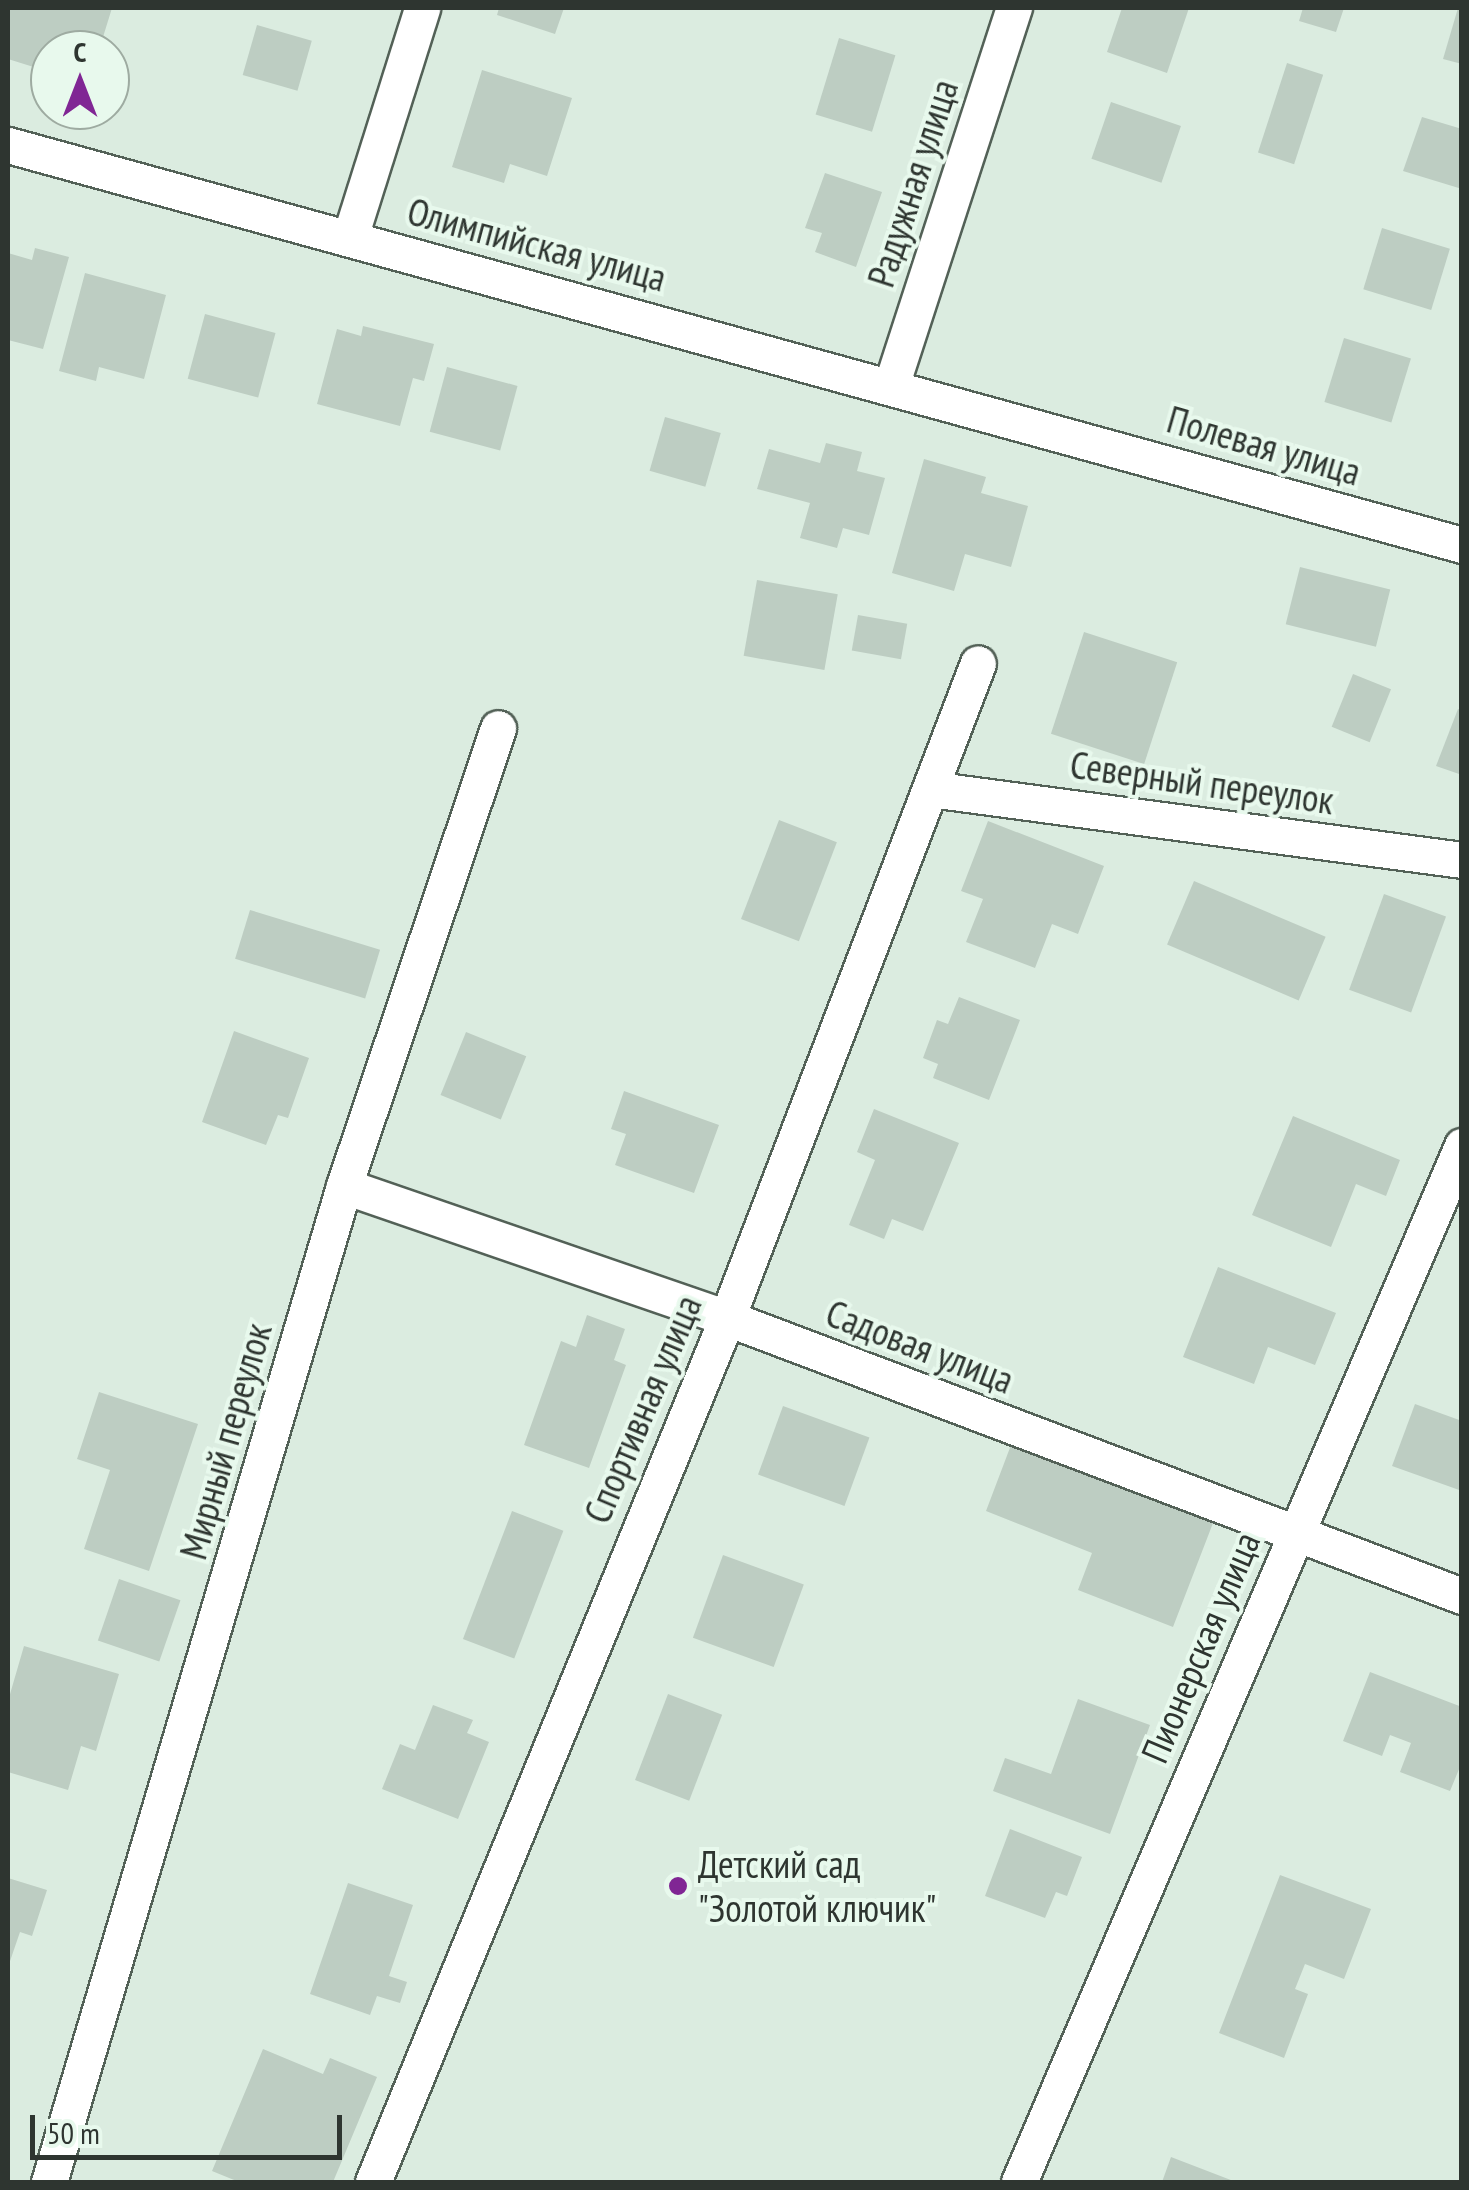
<!DOCTYPE html>
<html>
<head>
<meta charset="utf-8">
<style>
	body { margin:0 }
	#map { position:relative; width:1469px; height:2190px; overflow:hidden; background:#dbece0; font-family:"PT Sans Narrow",sans-serif }
	div>[style] { position:absolute }
	.building>* { inset:0; background:#bdcdc2; transform-origin:0 0 }
	.roads { filter:drop-shadow(2px 0 #536157) drop-shadow(-2px 0 #536157) drop-shadow(0 2px #536157) drop-shadow(0 -2px #536157) }
	.minor>* { height:35px; margin:-17.5px; padding:0 17.5px; transform-origin:17.5px; border-radius:17.5px; background:#fff }
	.dots>* { width:28px; height:28px; translate:-50% -50%; box-sizing:border-box; border:5px solid #e8f9ed; border-radius:50% }
	span { translate:-50% -50%; white-space:nowrap; text-align:center; line-height:1.15; -webkit-text-stroke:8px #e8f9ed; paint-order:stroke }
	.street-label { font-size:38px; color:#2e3530 }
	.poi-label { font-size:38px; color:#2e3530 }
	.left { translate:0 -50%; text-align:left }
	.frame { position:absolute; inset:0; border:10px solid #2e3530; pointer-events:none }
	.north { position:absolute; left:30px; top:30px; width:100px; height:100px; box-sizing:border-box; background:#e8f9ed; border:2px solid #9eaba1; border-radius:50%; rotate:0deg; font-size:28px; font-weight:700; line-height:40px; text-align:center; color:#2e3530 }
	.north::after { content:''; display:block; margin:auto; width:35px; height:45px; background:#802694; clip-path:polygon(50% 0,100% 100%,50% 72%,0 100%) }
	.scale { position:absolute; left:30px; top:2115px; width:312px; height:45px; box-sizing:border-box; border:5px solid #2e3530; border-top:0; padding-left:12px; font-size:30px; line-height:35px; white-space:nowrap; color:#2e3530; -webkit-text-stroke:8px #e8f9ed; paint-order:stroke }
</style>
</head>
<body>
<div id="map">
	<div class="building">
		<div style="clip-path:polygon(10px 8px,112px 8px,99px 50px,50px 40px,40px 69px,8px 59px)"></div>
		<div style="clip-path:polygon(499px 8px,564px 8px,555px 34px,497px 15px)"></div>
		<div style="clip-path:polygon(1122px 8px,1189px 8px,1167px 73px,1107px 52px)"></div>
		<div style="clip-path:polygon(1303px 8px,1344px 8px,1336px 32px,1299px 21px)"></div>
		<div style="clip-path:polygon(1458px 8px,1462px 8px,1462px 64px,1443px 59px)"></div>
		<div style="left:257px;top:25px;width:57px;height:52px;rotate:16deg"></div>
		<div style="left:839px;top:38px;width:59px;height:80px;rotate:17deg"></div>
		<div style="left:1287px;top:63px;width:38px;height:94px;rotate:18deg"></div>
		<div style="clip-path:polygon(482px 70px,572px 98px,547px 176px,510px 164px,504px 183px,452px 167px)"></div>
		<div style="left:1111px;top:102px;width:74px;height:60px;rotate:19deg"></div>
		<div style="clip-path:polygon(1422px 117px,1462px 129px,1462px 189px,1403px 171px)"></div>
		<div style="clip-path:polygon(825px 173px,882px 192px,856px 267px,815px 252px,822px 233px,805px 228px)"></div>
		<div style="left:1382px;top:228px;width:71px;height:64px;rotate:17deg"></div>
		<div style="clip-path:polygon(35px 248px,69px 257px,43px 349px,8px 340px,8px 253px,32px 260px)"></div>
		<div style="clip-path:polygon(85px 273px,166px 295px,144px 379px,99px 367px,96px 381px,59px 371px)"></div>
		<div style="left:205px;top:314px;width:73px;height:67px;rotate:15deg"></div>
		<div style="clip-path:polygon(363px 326px,434px 344px,424px 381px,413px 378px,400px 426px,317px 404px,337px 329px,361px 336px)"></div>
		<div style="left:1344px;top:338px;width:70px;height:67px;rotate:17deg"></div>
		<div style="left:447px;top:367px;width:73px;height:67px;rotate:15deg"></div>
		<div style="left:665px;top:417px;width:58px;height:56px;rotate:16deg"></div>
		<div style="clip-path:polygon(826px 443px,862px 452px,857px 471px,885px 478px,869px 535px,843px 528px,837px 548px,800px 538px,810px 503px,757px 489px,769px 449px,820px 463px)"></div>
		<div style="clip-path:polygon(924px 459px,986px 477px,981px 493px,1028px 506px,1011px 567px,965px 554px,954px 591px,892px 573px)"></div>
		<div style="left:1300px;top:567px;width:93px;height:59px;rotate:14deg"></div>
		<div style="left:757px;top:580px;width:82px;height:77px;rotate:10deg"></div>
		<div style="left:858px;top:615px;width:50px;height:36px;rotate:10deg"></div>
		<div style="left:1084px;top:632px;width:98px;height:107px;rotate:18deg"></div>
		<div style="left:1353px;top:674px;width:41px;height:57px;rotate:22deg"></div>
		<div style="clip-path:polygon(1458px 709px,1462px 711px,1462px 775px,1436px 766px)"></div>
		<div style="left:779px;top:820px;width:62px;height:106px;rotate:21deg"></div>
		<div style="clip-path:polygon(988px 821px,1104px 866px,1078px 934px,1052px 924px,1035px 968px,966px 942px,983px 899px,961px 891px)"></div>
		<div style="left:1194px;top:881px;width:143px;height:69px;rotate:23deg"></div>
		<div style="left:1384px;top:894px;width:66px;height:102px;rotate:20deg"></div>
		<div style="left:250px;top:910px;width:136px;height:51px;rotate:17deg"></div>
		<div style="clip-path:polygon(959px 997px,1020px 1020px,989px 1100px,933px 1078px,938px 1064px,923px 1058px,937px 1020px,948px 1024px)"></div>
		<div style="clip-path:polygon(234px 1031px,309px 1058px,288px 1118px,278px 1115px,266px 1145px,202px 1122px)"></div>
		<div style="left:466px;top:1032px;width:65px;height:68px;rotate:22deg"></div>
		<div style="clip-path:polygon(624px 1091px,719px 1125px,694px 1193px,615px 1165px,626px 1134px,611px 1129px)"></div>
		<div style="clip-path:polygon(874px 1109px,959px 1143px,923px 1231px,892px 1219px,884px 1239px,849px 1225px,875px 1160px,857px 1152px)"></div>
		<div style="clip-path:polygon(1293px 1116px,1400px 1160px,1386px 1196px,1356px 1184px,1331px 1247px,1252px 1215px)"></div>
		<div style="clip-path:polygon(1218px 1267px,1336px 1313px,1315px 1365px,1268px 1347px,1254px 1384px,1183px 1357px)"></div>
		<div style="clip-path:polygon(587px 1315px,625px 1329px,614px 1360px,626px 1365px,589px 1468px,524px 1445px,561px 1341px,576px 1347px)"></div>
		<div style="clip-path:polygon(99px 1392px,198px 1424px,149px 1571px,84px 1549px,110px 1470px,77px 1459px)"></div>
		<div style="clip-path:polygon(1415px 1404px,1462px 1421px,1462px 1491px,1392px 1466px)"></div>
		<div style="left:783px;top:1406px;width:92px;height:73px;rotate:20deg"></div>
		<div style="clip-path:polygon(1011px 1445px,1213px 1523px,1173px 1627px,1078px 1590px,1092px 1553px,986px 1511px)"></div>
		<div style="left:512px;top:1511px;width:55px;height:137px;rotate:21deg"></div>
		<div style="left:723px;top:1555px;width:86px;height:88px;rotate:20deg"></div>
		<div style="left:119px;top:1579px;width:65px;height:65px;rotate:19deg"></div>
		<div style="clip-path:polygon(24px 1646px,119px 1674px,96px 1751px,81px 1746px,68px 1790px,8px 1772px,8px 1701px)"></div>
		<div style="clip-path:polygon(1370px 1672px,1462px 1707px,1462px 1762px,1450px 1791px,1400px 1772px,1411px 1743px,1390px 1735px,1382px 1756px,1343px 1741px)"></div>
		<div style="left:668px;top:1694px;width:58px;height:92px;rotate:21deg"></div>
		<div style="clip-path:polygon(1078px 1699px,1150px 1725px,1110px 1834px,993px 1791px,1005px 1758px,1051px 1774px)"></div>
		<div style="clip-path:polygon(433px 1705px,473px 1720px,467px 1733px,489px 1742px,458px 1819px,382px 1789px,400px 1744px,415px 1750px)"></div>
		<div style="clip-path:polygon(1010px 1829px,1082px 1857px,1067px 1896px,1056px 1892px,1045px 1918px,985px 1896px)"></div>
		<div style="clip-path:polygon(1280px 1875px,1371px 1909px,1344px 1979px,1305px 1964px,1295px 1989px,1308px 1994px,1284px 2058px,1219px 2033px)"></div>
		<div style="clip-path:polygon(8px 1878px,47px 1890px,32px 1936px,20px 1932px,8px 1967px)"></div>
		<div style="clip-path:polygon(348px 1883px,413px 1905px,389px 1976px,407px 1982px,400px 2003px,377px 1996px,370px 2015px,310px 1994px)"></div>
		<div style="clip-path:polygon(263px 2049px,323px 2074px,330px 2058px,377px 2077px,333px 2182px,239px 2182px,212px 2171px)"></div>
		<div style="clip-path:polygon(1171px 2157px,1236px 2182px,1162px 2182px)"></div>
	</div>
	<div class="roads">
		<div class="minor">
			<div style="left:8px;top:145px;width:1508px;rotate:15.38deg"></div>
			<div style="left:350px;top:237px;width:240px;rotate:-72.5deg"></div>
			<div style="left:891px;top:386px;width:398px;rotate:-72deg"></div>
			<div style="left:930px;top:789px;width:537px;rotate:7.6deg"></div>
			<div style="left:344px;top:1186px;width:405px;rotate:19deg"></div>
			<div style="left:727px;top:1318px;width:786px;rotate:20.72deg"></div>
			<div style="left:49px;top:2182px;width:1039px;rotate:-73.5deg"></div>
			<div style="left:344px;top:1186px;width:483px;rotate:-71.4deg"></div>
			<div style="left:373px;top:2182px;width:934px;rotate:-67.72deg"></div>
			<div style="left:727px;top:1318px;width:701px;rotate:-69.03deg"></div>
			<div style="left:1019px;top:2182px;width:1127px;rotate:-66.85deg"></div>
		</div>
	</div>
	<div class="dots">
		<div style="left:678px;top:1886px;background:#802694"></div>
	</div>
	<div class="street-label">
		<span style="left:912px;top:183px;rotate:-72deg">Радужная улица</span>
		<span style="left:537px;top:244px;rotate:15deg">Олимпийская улица</span>
		<span style="left:1264px;top:445px;rotate:16deg">Полевая улица</span>
		<span style="left:1202px;top:782px;rotate:8deg">Северный переулок</span>
		<span style="left:920px;top:1346px;rotate:21deg">Садовая улица</span>
		<span style="left:642px;top:1409px;rotate:-67deg">Спортивная улица</span>
		<span style="left:225px;top:1441px;rotate:-74deg">Мирный переулок</span>
		<span style="left:1200px;top:1647px;rotate:-67deg">Пионерская улица</span>
	</div>
	<div class="poi-label">
		<span class="left" style="left:698px;top:1886px">Детский сад<br>"Золотой ключик"</span>
	</div>
	<div class="frame"></div>
	<div class="north">С</div>
	<div class="scale">50 m</div>
</div>
</body>
</html>
